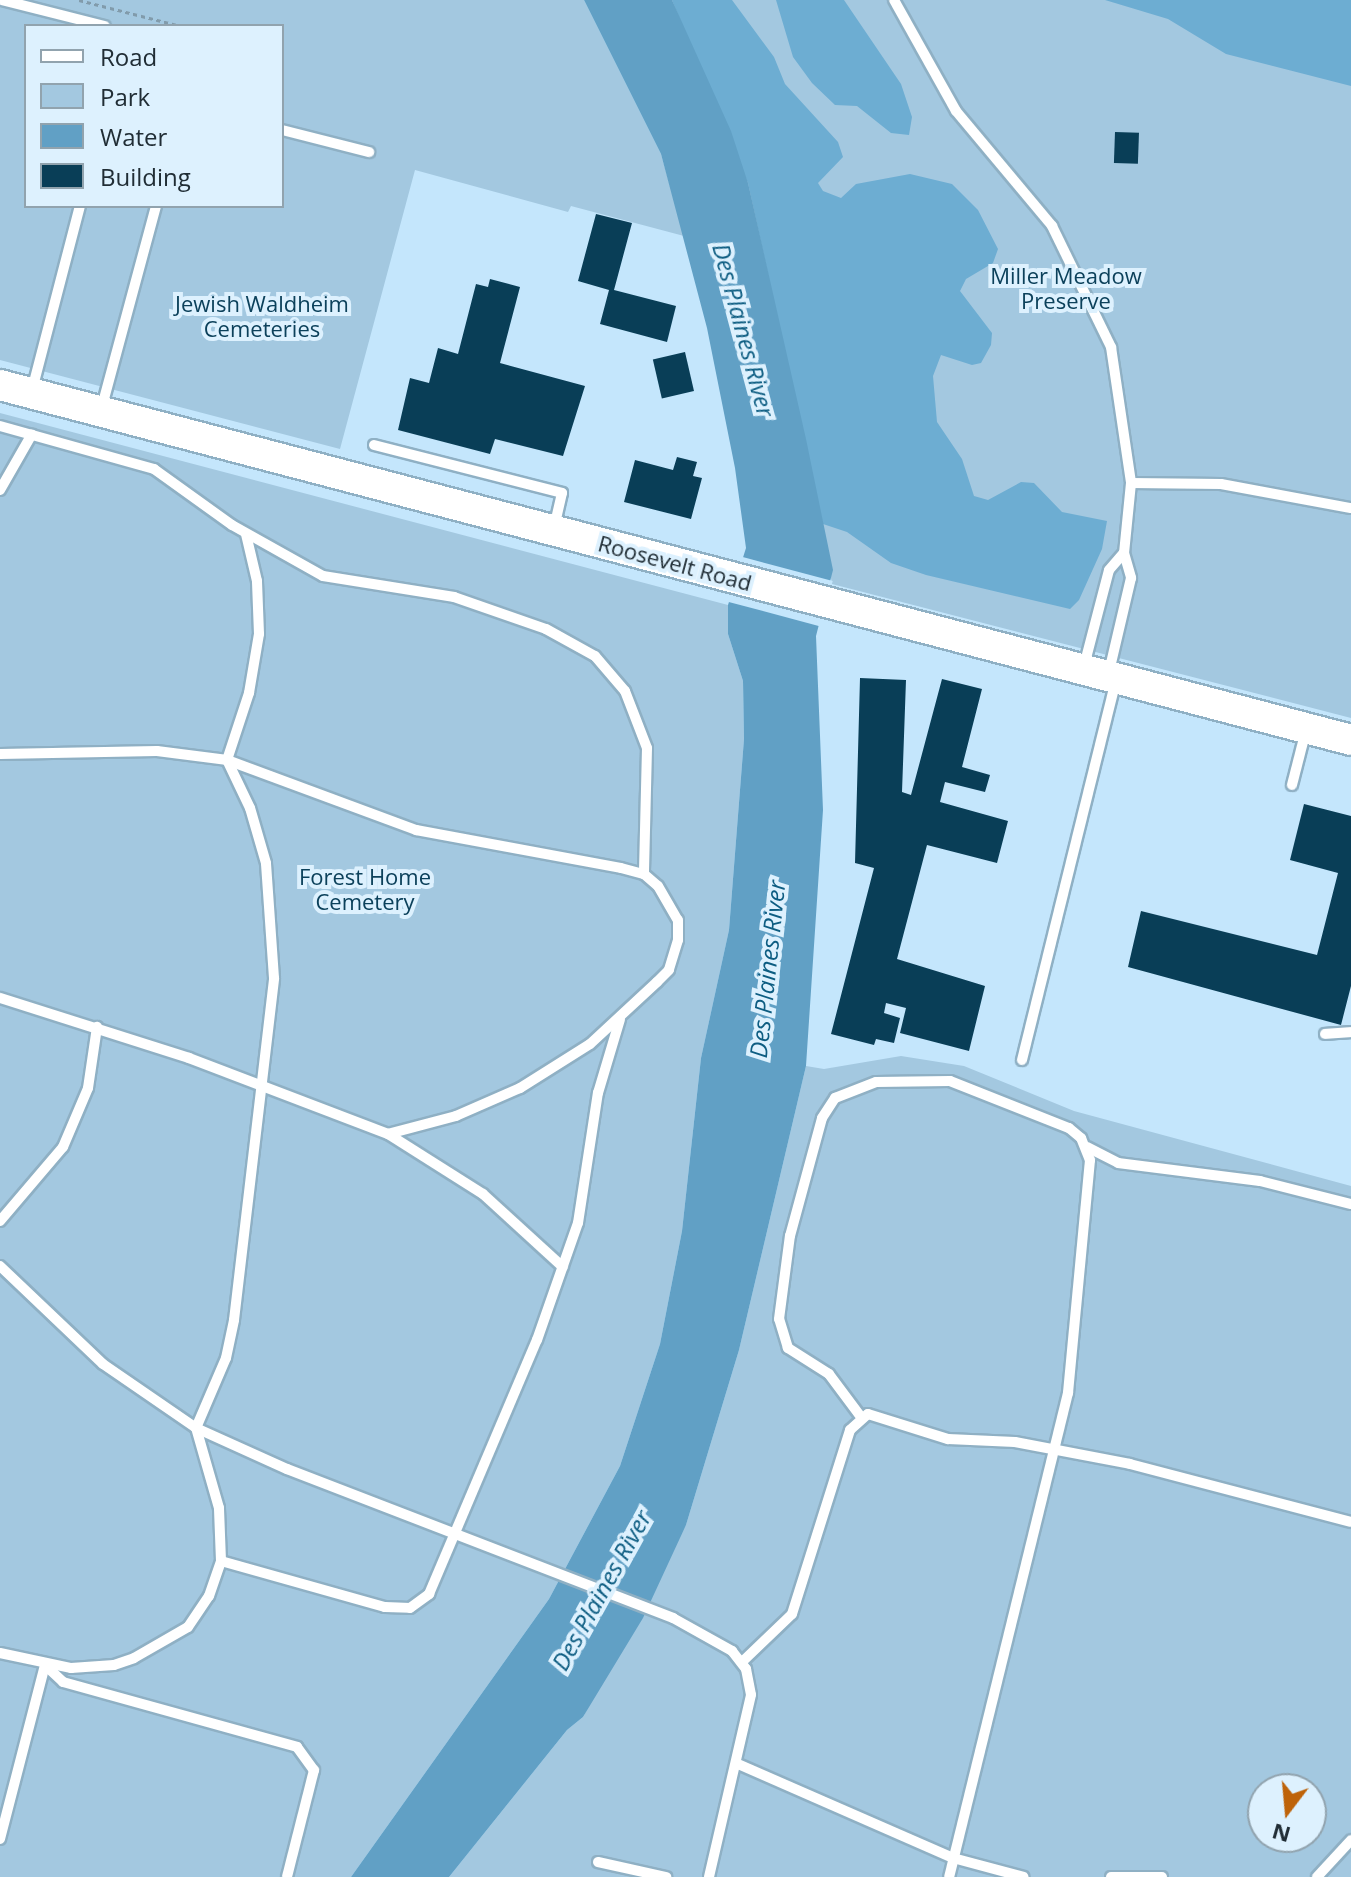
<!DOCTYPE html>
<html>
<head>
<meta charset="utf-8">
<style>
	body { margin:0 }
	#map { position:relative; width:1351px; height:1877px; overflow:hidden; background:#c4e6fc; font-family:"Open Sans",sans-serif }
	div>[style] { position:absolute }
	.green>* { inset:0; background:#a3c8e0 }
	.forest>* { inset:0; background:#6dadd2 }
	.water>* { inset:0; background:#61a0c5 }
	.pier>* { inset:0; background:#c4e6fc; transform-origin:0 0 }
	.building>* { inset:0; background:#093e57; transform-origin:0 0 }
	.path>* { height:3px; margin-top:-1.5px; transform-origin:0; background:repeating-linear-gradient(90deg,#819bab 0 4px,transparent 0 8px) }
	.roads { filter:drop-shadow(2px 0 #8fb0c4) drop-shadow(-2px 0 #8fb0c4) drop-shadow(0 2px #8fb0c4) drop-shadow(0 -2px #8fb0c4) }
	.service>* { height:10px; margin:-5px; padding:0 5px; transform-origin:5px; border-radius:5px; background:#fff }
	.secondary>* { height:30px; margin:-15px; padding:0 15px; transform-origin:15px; border-radius:15px; background:#fff }
	span { translate:-50% -50%; white-space:nowrap; text-align:center; line-height:1.15; -webkit-text-stroke:8px #ddf1fe; paint-order:stroke }
	.park-label { font-size:22px; color:#0c415b }
	.street-label { font-size:22px; color:#202d35 }
	.water-label { font-size:24px; color:#0d5d82; font-style:italic }
	.legend { position:absolute; left:24px; top:24px; width:260px; height:184px; box-sizing:border-box; background:#ddf1fe; border:2px solid #91a3ae; margin:0; padding:10px 14px; list-style:none; font-size:24px; color:#202d35 }
	.legend li { display:flex; align-items:center; gap:16px; height:40px }
	.legend b { width:40px; border:2px solid #91a3ae }
	.north { position:absolute; left:1247px; top:1773px; width:80px; height:80px; box-sizing:border-box; background:#ddf1fe; border:2px solid #91a3ae; border-radius:50%; rotate:196deg; font-size:22px; font-weight:700; line-height:32px; text-align:center; color:#202d35 }
	.north::after { content:''; display:block; margin:auto; width:28px; height:36px; background:#be6309; clip-path:polygon(50% 0,100% 100%,50% 72%,0 100%) }
</style>
</head>
<body>
<div id="map">
	<div class="green">
		<div style="clip-path:polygon(evenodd,0 0,584px 0,661px 154px,684px 236px,571px 206px,568px 212px,415px 170px,340px 449px,0 360px,0 0,26px 26px,282px 26px,282px 206px,26px 206px,26px 26px)"></div>
		<div style="clip-path:polygon(672px 0,1351px 0,1351px 718px,832px 584px,806px 439px)"></div>
		<div style="clip-path:polygon(0 413px,728px 605px,728px 634px,743px 681px,744px 739px,729px 930px,701px 1058px,682px 1231px,660px 1344px,620px 1466px,549px 1599px,351px 1877px,0 1877px)"></div>
		<div style="clip-path:polygon(evenodd,901px 1056px,964px 1066px,1074px 1111px,1351px 1186px,1351px 1877px,449px 1877px,567px 1730px,583px 1717px,686px 1525px,739px 1350px,806px 1066px,824px 1069px,901px 1056px,1263px 1789px,1311px 1789px,1311px 1837px,1263px 1837px,1263px 1789px)"></div>
	</div>
	<div class="forest">
		<div style="clip-path:polygon(672px 0,732px 0,774px 57px,785px 84px,838px 142px,843px 157px,818px 183px,823px 191px,841px 198px,856px 184px,910px 174px,952px 184px,978px 210px,998px 249px,993px 263px,966px 279px,960px 291px,992px 333px,991px 345px,981px 363px,972px 365px,941px 355px,933px 376px,937px 422px,962px 459px,974px 496px,988px 500px,1021px 482px,1034px 483px,1062px 512px,1107px 521px,1102px 549px,1079px 600px,1070px 609px,926px 575px,891px 563px,847px 532px,823px 524px,748px 183px)"></div>
		<div style="clip-path:polygon(776px 0,844px 0,901px 84px,912px 117px,909px 135px,891px 133px,857px 106px,835px 105px,812px 83px,793px 57px)"></div>
		<div style="clip-path:polygon(1105px 0,1351px 0,1351px 86px,1226px 54px,1168px 19px)"></div>
	</div>
	<div class="water">
		<div style="clip-path:polygon(584px 0,672px 0,731px 131px,748px 183px,806px 439px,833px 570px,816px 636px,823px 810px,806px 1066px,739px 1350px,686px 1525px,643px 1618px,583px 1717px,567px 1730px,449px 1877px,351px 1877px,549px 1599px,620px 1466px,660px 1344px,682px 1231px,701px 1058px,729px 930px,744px 739px,743px 681px,728px 634px,728px 605px,746px 548px,735px 468px,707px 328px,661px 154px)"></div>
	</div>
	<div class="pier">
		<div style="left:739px;top:556px;width:97px;height:47px;rotate:15deg"></div>
	</div>
	<div class="building">
		<div style="left:1115px;top:132px;width:24px;height:31px;rotate:2deg"></div>
		<div style="clip-path:polygon(596px 214px,632px 223px,614px 290px,676px 306px,667px 342px,600px 324px,609px 290px,578px 281px)"></div>
		<div style="clip-path:polygon(490px 279px,520px 287px,500px 363px,585px 386px,563px 456px,495px 439px,490px 454px,398px 430px,410px 378px,429px 383px,438px 348px,458px 354px,476px 284px,488px 287px)"></div>
		<div style="left:685px;top:352px;width:40px;height:33px;rotate:77deg"></div>
		<div style="clip-path:polygon(677px 457px,697px 462px,693px 476px,702px 478px,691px 519px,624px 502px,635px 460px,673px 470px)"></div>
		<div style="clip-path:polygon(860px 678px,906px 680px,902px 792px,911px 795px,942px 679px,982px 689px,962px 767px,990px 775px,985px 792px,945px 782px,940px 802px,1008px 821px,997px 863px,927px 845px,897px 959px,985px 986px,969px 1051px,900px 1033px,906px 1008px,886px 1003px,884px 1013px,900px 1018px,894px 1043px,876px 1039px,874px 1045px,831px 1034px,874px 868px,855px 863px)"></div>
		<div style="clip-path:polygon(1304px 804px,1351px 816px,1351px 986px,1341px 1025px,1128px 967px,1141px 911px,1317px 955px,1338px 873px,1290px 860px)"></div>
	</div>
	<div class="path">
		<div style="left:79px;top:0;width:101px;rotate:14.3deg"></div>
	</div>
	<div class="roads">
		<div class="service">
			<div style="left:2px;top:0;width:106px;rotate:14.2deg"></div>
			<div style="left:894px;top:0;width:127px;rotate:60.8deg"></div>
			<div style="left:956px;top:111px;width:150px;rotate:50.1deg"></div>
			<div style="left:1052px;top:226px;width:135px;rotate:64deg"></div>
			<div style="left:1111px;top:347px;width:137px;rotate:81.6deg"></div>
			<div style="left:1131px;top:483px;width:70px;rotate:95.7deg"></div>
			<div style="left:1124px;top:553px;width:26px;rotate:74deg"></div>
			<div style="left:1131px;top:578px;width:97px;rotate:103.2deg"></div>
			<div style="left:282px;top:130px;width:90px;rotate:14.2deg"></div>
			<div style="left:32px;top:390px;width:190px;rotate:-75.4deg"></div>
			<div style="left:101px;top:410px;width:211px;rotate:-74.9deg"></div>
			<div style="left:0;top:426px;width:160px;rotate:15.6deg"></div>
			<div style="left:154px;top:469px;width:96px;rotate:35.7deg"></div>
			<div style="left:232px;top:525px;width:104px;rotate:29.3deg"></div>
			<div style="left:323px;top:576px;width:133px;rotate:9.1deg"></div>
			<div style="left:454px;top:597px;width:97px;rotate:19.2deg"></div>
			<div style="left:546px;top:629px;width:56px;rotate:28.9deg"></div>
			<div style="left:595px;top:656px;width:46px;rotate:49.4deg"></div>
			<div style="left:625px;top:691px;width:61px;rotate:68.9deg"></div>
			<div style="left:647px;top:748px;width:126px;rotate:91.4deg"></div>
			<div style="left:374px;top:445px;width:194px;rotate:14.3deg"></div>
			<div style="left:562px;top:493px;width:37px;rotate:103deg"></div>
			<div style="left:1131px;top:483px;width:90px;rotate:0.6deg"></div>
			<div style="left:1221px;top:484px;width:132px;rotate:10.5deg"></div>
			<div style="left:0;top:490px;width:64px;rotate:-60.3deg"></div>
			<div style="left:1084px;top:666px;width:99px;rotate:-75.4deg"></div>
			<div style="left:1109px;top:570px;width:23px;rotate:-49deg"></div>
			<div style="left:0;top:754px;width:157px;rotate:-1.1deg"></div>
			<div style="left:157px;top:751px;width:71px;rotate:7.3deg"></div>
			<div style="left:227px;top:760px;width:202px;rotate:20.3deg"></div>
			<div style="left:416px;top:830px;width:208px;rotate:10.5deg"></div>
			<div style="left:621px;top:868px;width:24px;rotate:15deg"></div>
			<div style="left:644px;top:874px;width:18px;rotate:41deg"></div>
			<div style="left:658px;top:886px;width:39px;rotate:60deg"></div>
			<div style="left:678px;top:920px;width:20px;rotate:90deg"></div>
			<div style="left:678px;top:940px;width:31px;rotate:107deg"></div>
			<div style="left:669px;top:970px;width:17px;rotate:135deg"></div>
			<div style="left:657px;top:982px;width:91px;rotate:137.2deg"></div>
			<div style="left:590px;top:1044px;width:83px;rotate:147.8deg"></div>
			<div style="left:520px;top:1088px;width:70px;rotate:156.4deg"></div>
			<div style="left:456px;top:1116px;width:70px;rotate:165.2deg"></div>
			<div style="left:1292px;top:785px;width:57px;rotate:-75.7deg"></div>
			<div style="left:0;top:998px;width:198px;rotate:17.6deg"></div>
			<div style="left:189px;top:1058px;width:213px;rotate:20.9deg"></div>
			<div style="left:388px;top:1134px;width:112px;rotate:32.3deg"></div>
			<div style="left:483px;top:1194px;width:108px;rotate:42.4deg"></div>
			<div style="left:1325px;top:1034px;width:26px;rotate:-4deg"></div>
			<div style="left:1022px;top:1060px;width:390px;rotate:-76.1deg"></div>
			<div style="left:1087px;top:1147px;width:35px;rotate:27deg"></div>
			<div style="left:1118px;top:1163px;width:143px;rotate:7.2deg"></div>
			<div style="left:1260px;top:1181px;width:94px;rotate:14.2deg"></div>
			<div style="left:0;top:1221px;width:97px;rotate:-49.6deg"></div>
			<div style="left:63px;top:1147px;width:64px;rotate:-67deg"></div>
			<div style="left:88px;top:1088px;width:62px;rotate:-81.6deg"></div>
			<div style="left:0;top:1266px;width:142px;rotate:43.6deg"></div>
			<div style="left:103px;top:1364px;width:113px;rotate:34.5deg"></div>
			<div style="left:196px;top:1428px;width:100px;rotate:24.3deg"></div>
			<div style="left:287px;top:1469px;width:414px;rotate:21.1deg"></div>
			<div style="left:673px;top:1618px;width:68px;rotate:29.2deg"></div>
			<div style="left:732px;top:1651px;width:23px;rotate:52deg"></div>
			<div style="left:746px;top:1669px;width:26px;rotate:79deg"></div>
			<div style="left:751px;top:1695px;width:187px;rotate:103deg"></div>
			<div style="left:861px;top:1417px;width:54px;rotate:-126.7deg"></div>
			<div style="left:829px;top:1374px;width:49px;rotate:-147.6deg"></div>
			<div style="left:788px;top:1348px;width:30px;rotate:-107deg"></div>
			<div style="left:779px;top:1319px;width:84px;rotate:-82.5deg"></div>
			<div style="left:790px;top:1236px;width:122px;rotate:-74.8deg"></div>
			<div style="left:822px;top:1118px;width:24px;rotate:-57deg"></div>
			<div style="left:835px;top:1098px;width:44px;rotate:-21.3deg"></div>
			<div style="left:876px;top:1082px;width:74px;rotate:-0.8deg"></div>
			<div style="left:950px;top:1081px;width:128px;rotate:21.6deg"></div>
			<div style="left:1069px;top:1128px;width:16px;rotate:40deg"></div>
			<div style="left:1081px;top:1138px;width:24px;rotate:68deg"></div>
			<div style="left:1090px;top:1160px;width:234px;rotate:95.4deg"></div>
			<div style="left:1068px;top:1393px;width:498px;rotate:103.8deg"></div>
			<div style="left:221px;top:1561px;width:170px;rotate:15.7deg"></div>
			<div style="left:385px;top:1607px;width:25px;rotate:2deg"></div>
			<div style="left:410px;top:1608px;width:24px;rotate:-36deg"></div>
			<div style="left:429px;top:1594px;width:276px;rotate:-67deg"></div>
			<div style="left:537px;top:1340px;width:124px;rotate:-70.7deg"></div>
			<div style="left:578px;top:1223px;width:132px;rotate:-81.3deg"></div>
			<div style="left:598px;top:1093px;width:77px;rotate:-73.4deg"></div>
			<div style="left:0;top:1653px;width:73px;rotate:11.9deg"></div>
			<div style="left:71px;top:1668px;width:43px;rotate:-4deg"></div>
			<div style="left:114px;top:1665px;width:21px;rotate:-19deg"></div>
			<div style="left:134px;top:1658px;width:62px;rotate:-29.9deg"></div>
			<div style="left:188px;top:1627px;width:37px;rotate:-56deg"></div>
			<div style="left:209px;top:1596px;width:37px;rotate:-71deg"></div>
			<div style="left:221px;top:1561px;width:53px;rotate:-92.2deg"></div>
			<div style="left:219px;top:1508px;width:83px;rotate:-106deg"></div>
			<div style="left:196px;top:1428px;width:76px;rotate:-66.8deg"></div>
			<div style="left:226px;top:1358px;width:39px;rotate:-78deg"></div>
			<div style="left:234px;top:1320px;width:344px;rotate:-83.3deg"></div>
			<div style="left:274px;top:978px;width:115px;rotate:-94deg"></div>
			<div style="left:266px;top:863px;width:57px;rotate:-106.2deg"></div>
			<div style="left:250px;top:808px;width:53px;rotate:-115.6deg"></div>
			<div style="left:227px;top:760px;width:71px;rotate:-71.8deg"></div>
			<div style="left:249px;top:693px;width:60px;rotate:-80.4deg"></div>
			<div style="left:259px;top:634px;width:53px;rotate:-92.2deg"></div>
			<div style="left:257px;top:581px;width:48px;rotate:-103.2deg"></div>
			<div style="left:742px;top:1662px;width:69px;rotate:-43.8deg"></div>
			<div style="left:792px;top:1614px;width:193px;rotate:-72.5deg"></div>
			<div style="left:850px;top:1430px;width:24px;rotate:-42deg"></div>
			<div style="left:868px;top:1414px;width:84px;rotate:17.4deg"></div>
			<div style="left:948px;top:1439px;width:67px;rotate:2.6deg"></div>
			<div style="left:1015px;top:1442px;width:117px;rotate:10.8deg"></div>
			<div style="left:1130px;top:1464px;width:228px;rotate:14.7deg"></div>
			<div style="left:738px;top:1764px;width:235px;rotate:23.6deg"></div>
			<div style="left:953px;top:1858px;width:73px;rotate:15deg"></div>
			<div style="left:0;top:1839px;width:180px;rotate:-75.5deg"></div>
			<div style="left:45px;top:1665px;width:25px;rotate:43deg"></div>
			<div style="left:63px;top:1682px;width:243px;rotate:15.5deg"></div>
			<div style="left:297px;top:1747px;width:29px;rotate:54deg"></div>
			<div style="left:314px;top:1770px;width:110px;rotate:104.2deg"></div>
			<div style="left:598px;top:1862px;width:70px;rotate:12.4deg"></div>
			<div style="left:1111px;top:1877px;width:51px"></div>
			<div style="left:1317px;top:1877px;width:50px;rotate:-47.4deg"></div>
		</div>
		<div class="secondary">
			<div style="left:0;top:385px;width:1397px;rotate:14.72deg"></div>
		</div>
	</div>
	<div class="park-label">
		<span style="left:1066px;top:288px">Miller Meadow<br>Preserve</span>
		<span style="left:262px;top:316px">Jewish Waldheim<br>Cemeteries</span>
		<span style="left:365px;top:889px">Forest Home<br>Cemetery</span>
	</div>
	<div class="street-label">
		<span style="left:675px;top:563px;rotate:15deg">Roosevelt Road</span>
	</div>
	<div class="water-label">
		<span style="left:744px;top:330px;rotate:75deg">Des Plaines River</span>
		<span style="left:767px;top:969px;rotate:-84deg">Des Plaines River</span>
		<span style="left:601px;top:1590px;rotate:-61deg">Des Plaines River</span>
	</div>
	<ul class="legend">
	<li><b style="height:10px;background:#fff"></b>Road</li>
	<li><b style="height:22px;background:#a3c8e0"></b>Park</li>
	<li><b style="height:22px;background:#61a0c5"></b>Water</li>
	<li><b style="height:22px;background:#093e57"></b>Building</li>
	</ul>
	<div class="north">N</div>
</div>
</body>
</html>
